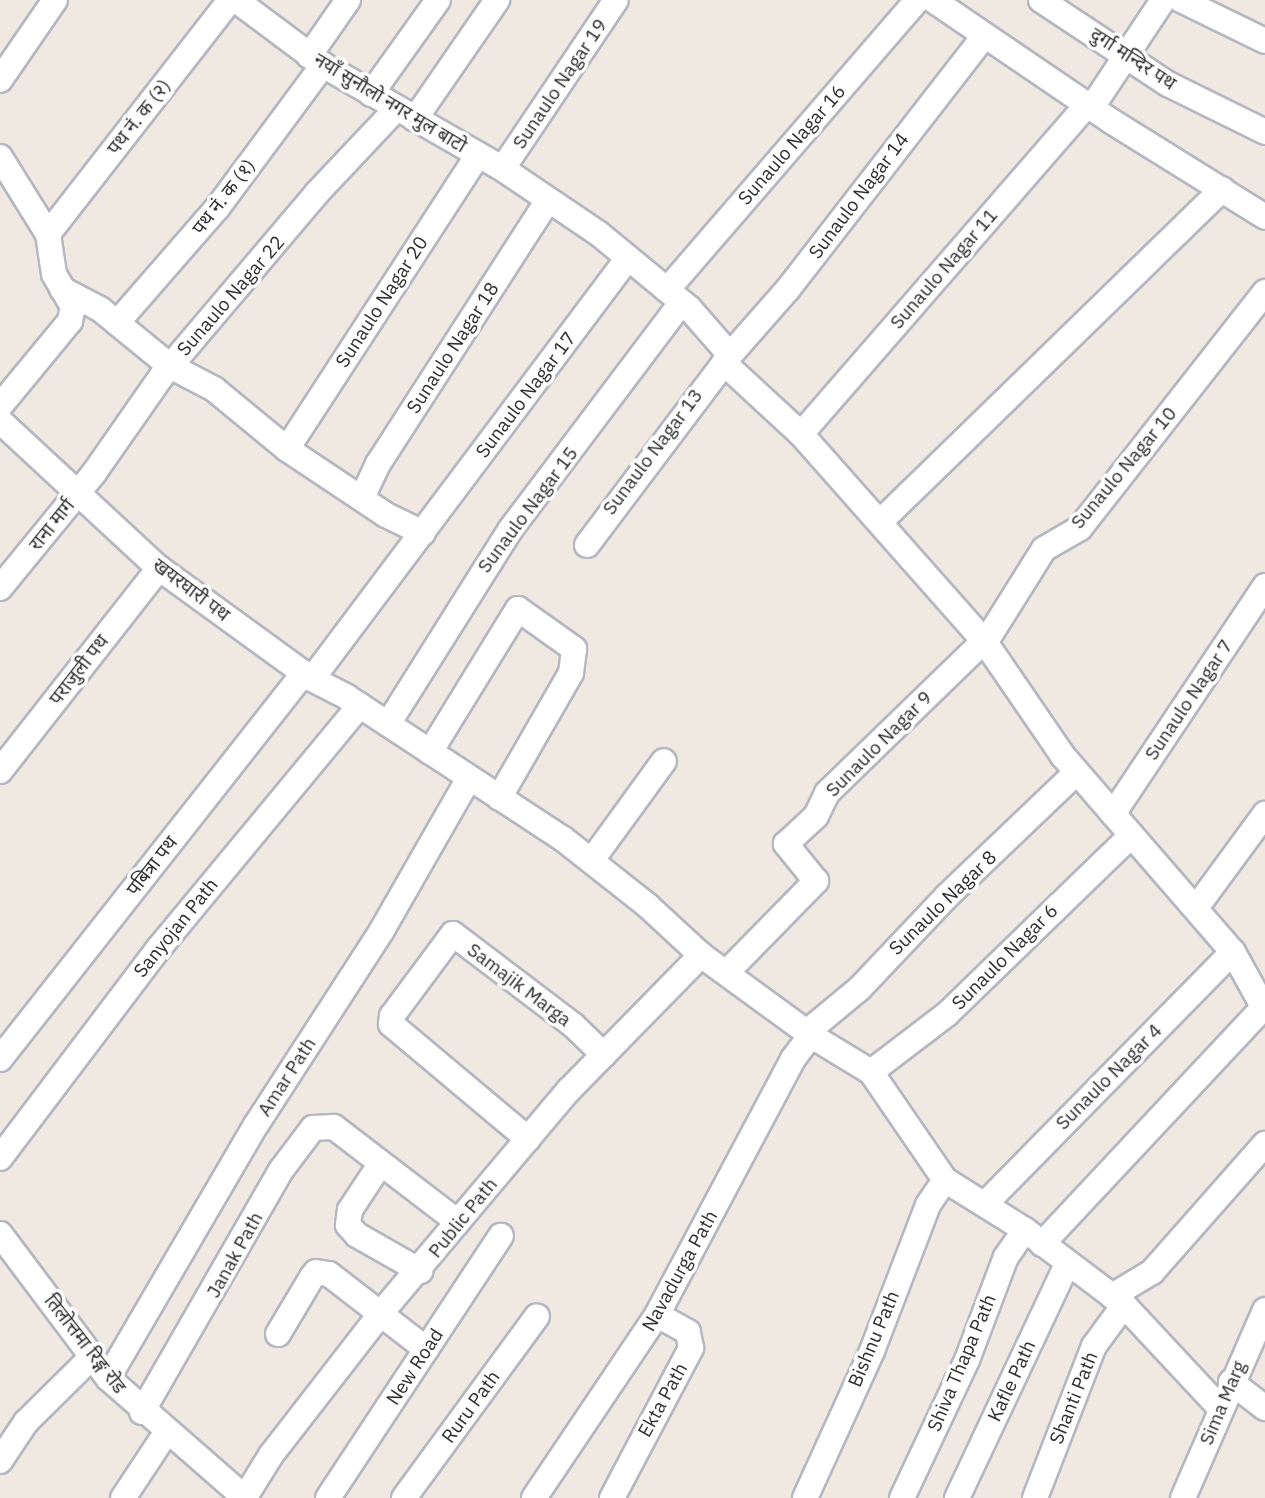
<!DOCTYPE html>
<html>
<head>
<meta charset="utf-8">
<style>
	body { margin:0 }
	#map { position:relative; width:1265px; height:1498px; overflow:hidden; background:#efe9e1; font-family:"IBM Plex Sans","Noto Sans Devanagari",sans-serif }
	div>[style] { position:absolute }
	.roads { filter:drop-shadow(2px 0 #b4b7c1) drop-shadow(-2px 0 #b4b7c1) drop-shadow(0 2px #b4b7c1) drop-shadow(0 -2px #b4b7c1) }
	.minor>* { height:24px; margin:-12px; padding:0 12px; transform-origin:12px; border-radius:12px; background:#fff }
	span { translate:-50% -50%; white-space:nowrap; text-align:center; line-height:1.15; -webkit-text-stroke:7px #fff; paint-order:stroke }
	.street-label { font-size:19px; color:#2e2e2e }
</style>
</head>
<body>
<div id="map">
	<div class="roads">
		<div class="minor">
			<div style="left:236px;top:0;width:109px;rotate:36.8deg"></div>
			<div style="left:323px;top:65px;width:204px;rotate:30deg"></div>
			<div style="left:500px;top:167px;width:118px;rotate:34deg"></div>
			<div style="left:598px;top:233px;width:118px;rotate:39.5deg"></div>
			<div style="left:689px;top:308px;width:62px;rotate:48.9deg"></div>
			<div style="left:730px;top:355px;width:10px;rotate:127deg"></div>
			<div style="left:724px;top:363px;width:105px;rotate:42.7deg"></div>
			<div style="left:801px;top:434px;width:278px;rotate:48.5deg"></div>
			<div style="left:985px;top:642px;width:138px;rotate:55.6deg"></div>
			<div style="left:1063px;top:756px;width:259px;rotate:49.1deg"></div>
			<div style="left:1233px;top:952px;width:66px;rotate:61.1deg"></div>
			<div style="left:933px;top:0;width:215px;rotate:34.2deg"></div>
			<div style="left:1111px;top:121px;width:181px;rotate:31.9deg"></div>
			<div style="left:1041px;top:0;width:152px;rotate:33.5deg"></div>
			<div style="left:1168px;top:84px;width:108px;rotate:26.3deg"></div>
			<div style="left:1181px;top:0;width:93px;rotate:26deg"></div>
			<div style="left:309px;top:56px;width:68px;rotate:-55.1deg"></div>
			<div style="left:0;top:80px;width:97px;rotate:-55.5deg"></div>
			<div style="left:371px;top:94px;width:115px;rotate:-54.5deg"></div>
			<div style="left:1092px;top:107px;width:128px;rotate:-56.4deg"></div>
			<div style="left:415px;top:119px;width:145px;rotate:-55.4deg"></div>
			<div style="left:0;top:157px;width:91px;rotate:58.1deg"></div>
			<div style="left:503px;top:168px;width:202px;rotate:-56.1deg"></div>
			<div style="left:48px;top:234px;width:296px;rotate:-52.1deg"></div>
			<div style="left:62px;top:289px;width:43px;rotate:27.8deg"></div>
			<div style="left:100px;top:309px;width:90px;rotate:39.2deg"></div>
			<div style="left:170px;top:366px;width:50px;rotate:27.6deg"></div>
			<div style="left:214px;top:389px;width:94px;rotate:39.4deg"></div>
			<div style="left:287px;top:449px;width:119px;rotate:33.7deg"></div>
			<div style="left:386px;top:515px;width:41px;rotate:25.9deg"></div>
			<div style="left:667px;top:290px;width:383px;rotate:-49.2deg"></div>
			<div style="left:117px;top:323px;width:154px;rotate:-49deg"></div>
			<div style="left:218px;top:207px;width:177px;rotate:-53.5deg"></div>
			<div style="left:730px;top:355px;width:88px;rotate:-48.7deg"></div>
			<div style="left:788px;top:289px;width:321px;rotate:-52.2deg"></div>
			<div style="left:0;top:406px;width:110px;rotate:-50.5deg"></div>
			<div style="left:70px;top:321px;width:14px;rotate:-78deg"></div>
			<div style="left:73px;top:307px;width:38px;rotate:-120deg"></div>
			<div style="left:54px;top:274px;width:40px;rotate:-98.5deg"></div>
			<div style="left:0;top:421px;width:217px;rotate:42.8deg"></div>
			<div style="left:159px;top:568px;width:189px;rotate:36deg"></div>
			<div style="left:312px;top:679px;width:39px;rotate:27deg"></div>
			<div style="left:347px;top:697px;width:257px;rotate:33.3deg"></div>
			<div style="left:562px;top:838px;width:110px;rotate:38.3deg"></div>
			<div style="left:648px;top:906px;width:72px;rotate:42.8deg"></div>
			<div style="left:701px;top:955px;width:141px;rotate:36.1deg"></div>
			<div style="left:815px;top:1038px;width:66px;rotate:31.3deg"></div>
			<div style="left:871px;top:1072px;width:131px;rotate:55.6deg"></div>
			<div style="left:945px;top:1180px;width:94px;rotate:32deg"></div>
			<div style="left:1025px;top:1230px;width:124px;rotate:37.1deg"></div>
			<div style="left:1124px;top:1305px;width:141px;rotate:47deg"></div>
			<div style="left:801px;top:434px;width:436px;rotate:-49deg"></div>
			<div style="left:287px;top:449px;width:351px;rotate:-57deg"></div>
			<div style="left:362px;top:498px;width:38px;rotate:-65deg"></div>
			<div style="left:378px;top:464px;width:314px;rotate:-57.2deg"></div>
			<div style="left:881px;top:521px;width:476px;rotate:-44.2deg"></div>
			<div style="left:587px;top:545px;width:228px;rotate:-53deg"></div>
			<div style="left:0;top:588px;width:149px;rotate:-50.7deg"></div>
			<div style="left:94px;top:473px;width:117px;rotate:-55.1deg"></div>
			<div style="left:161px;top:377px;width:240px;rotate:-49.7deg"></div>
			<div style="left:316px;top:194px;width:118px;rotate:-46.7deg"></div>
			<div style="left:985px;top:643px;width:111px;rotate:-57.9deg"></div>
			<div style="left:1044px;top:549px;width:42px;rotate:-30.3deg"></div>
			<div style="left:1080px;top:528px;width:300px;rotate:-51.9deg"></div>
			<div style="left:312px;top:679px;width:526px;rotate:-53.11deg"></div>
			<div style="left:388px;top:724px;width:229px;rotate:-57.8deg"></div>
			<div style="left:510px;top:530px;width:284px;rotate:-53deg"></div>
			<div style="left:430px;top:752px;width:168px;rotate:-58.4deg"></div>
			<div style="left:518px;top:609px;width:69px;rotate:35.5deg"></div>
			<div style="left:574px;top:649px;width:24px;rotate:97deg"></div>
			<div style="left:571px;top:673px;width:144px;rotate:119.9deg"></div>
			<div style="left:0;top:771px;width:258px;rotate:-51.9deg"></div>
			<div style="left:1113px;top:814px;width:274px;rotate:-56.3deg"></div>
			<div style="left:592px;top:860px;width:122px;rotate:-54deg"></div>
			<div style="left:1196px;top:908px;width:117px;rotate:-53.7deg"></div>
			<div style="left:726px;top:973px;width:129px;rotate:-45.6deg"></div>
			<div style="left:816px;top:881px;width:48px;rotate:-129deg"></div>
			<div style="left:786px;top:844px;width:41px;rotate:-43deg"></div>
			<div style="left:816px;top:816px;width:25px;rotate:-64deg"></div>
			<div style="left:827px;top:793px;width:219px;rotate:-44.1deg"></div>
			<div style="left:807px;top:1032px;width:69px;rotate:-39.7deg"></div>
			<div style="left:860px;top:988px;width:125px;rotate:-46.6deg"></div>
			<div style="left:946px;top:897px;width:181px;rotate:-43.7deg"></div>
			<div style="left:0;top:1059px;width:491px;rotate:-51.8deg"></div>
			<div style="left:871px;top:1072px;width:96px;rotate:-37.3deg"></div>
			<div style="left:947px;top:1014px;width:257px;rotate:-44.1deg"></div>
			<div style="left:528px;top:1139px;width:179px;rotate:-140deg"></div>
			<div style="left:391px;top:1024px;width:8px;rotate:-83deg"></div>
			<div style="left:392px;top:1016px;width:102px;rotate:-53.4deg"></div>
			<div style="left:453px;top:934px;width:151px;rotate:37.2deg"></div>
			<div style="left:573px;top:1025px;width:43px;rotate:44.1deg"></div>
			<div style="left:0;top:1158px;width:263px;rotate:-52.9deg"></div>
			<div style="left:159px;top:948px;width:315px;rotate:-50.4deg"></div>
			<div style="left:379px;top:1166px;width:53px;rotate:123.4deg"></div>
			<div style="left:350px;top:1210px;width:15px;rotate:98deg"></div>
			<div style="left:348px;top:1225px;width:13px;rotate:48deg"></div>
			<div style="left:357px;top:1235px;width:73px;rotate:29.7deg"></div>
			<div style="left:986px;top:1203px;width:352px;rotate:-45.5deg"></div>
			<div style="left:0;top:1234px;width:180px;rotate:53.1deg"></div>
			<div style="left:108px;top:1378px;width:182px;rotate:41.2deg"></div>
			<div style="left:1042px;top:1244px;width:325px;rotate:-46.9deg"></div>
			<div style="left:1112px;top:1296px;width:47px;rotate:-31deg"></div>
			<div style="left:1152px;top:1272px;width:171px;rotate:-48.6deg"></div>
			<div style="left:278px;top:1334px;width:66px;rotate:-59.2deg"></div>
			<div style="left:312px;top:1277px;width:6px;rotate:-51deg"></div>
			<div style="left:316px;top:1272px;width:13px;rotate:9deg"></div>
			<div style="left:329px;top:1274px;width:123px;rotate:37.7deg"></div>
			<div style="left:108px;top:1378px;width:293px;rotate:-59.7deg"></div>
			<div style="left:256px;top:1125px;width:232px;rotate:-57.1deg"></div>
			<div style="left:382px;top:930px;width:175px;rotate:-60.2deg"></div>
			<div style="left:1231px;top:1382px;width:43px;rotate:37.4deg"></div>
			<div style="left:142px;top:1412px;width:280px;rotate:-60.1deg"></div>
			<div style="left:282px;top:1169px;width:51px;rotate:-52.9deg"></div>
			<div style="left:313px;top:1128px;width:21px;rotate:-3deg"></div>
			<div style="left:334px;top:1127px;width:156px;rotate:37.5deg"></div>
			<div style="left:0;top:1461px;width:47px;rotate:-56.3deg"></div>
			<div style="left:26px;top:1422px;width:94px;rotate:-44.6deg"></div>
			<div style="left:245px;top:1497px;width:49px;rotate:-58.2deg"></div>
			<div style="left:271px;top:1455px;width:180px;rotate:-52.2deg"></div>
			<div style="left:381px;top:1313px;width:292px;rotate:-49.9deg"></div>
			<div style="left:569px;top:1090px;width:189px;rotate:-45.6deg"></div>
			<div style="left:123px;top:1498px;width:78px;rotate:-56.5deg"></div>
			<div style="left:328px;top:1498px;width:314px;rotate:-56.6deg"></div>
			<div style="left:404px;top:1498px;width:225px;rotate:-53.8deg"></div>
			<div style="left:534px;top:1498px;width:220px;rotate:-56.1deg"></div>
			<div style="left:657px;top:1315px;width:290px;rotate:-62deg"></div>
			<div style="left:793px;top:1059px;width:30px;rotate:-53deg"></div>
			<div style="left:612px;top:1498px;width:170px;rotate:-62.2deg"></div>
			<div style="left:691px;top:1348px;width:16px;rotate:-101deg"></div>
			<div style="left:688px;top:1332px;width:35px;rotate:-151deg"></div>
			<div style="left:805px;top:1498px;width:162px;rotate:-65.5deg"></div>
			<div style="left:872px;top:1351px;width:156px;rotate:-69deg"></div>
			<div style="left:928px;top:1205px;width:30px;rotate:-56deg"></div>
			<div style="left:902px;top:1498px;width:153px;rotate:-64.8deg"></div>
			<div style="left:967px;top:1360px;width:110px;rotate:-69.3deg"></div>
			<div style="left:1006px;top:1257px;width:33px;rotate:-55deg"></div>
			<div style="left:957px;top:1498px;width:259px;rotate:-64.8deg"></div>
			<div style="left:1035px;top:1498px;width:163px;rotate:-68.8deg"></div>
			<div style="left:1094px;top:1346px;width:51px;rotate:-53.8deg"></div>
			<div style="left:1183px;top:1498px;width:205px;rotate:-66.4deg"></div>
		</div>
	</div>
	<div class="street-label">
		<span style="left:1133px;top:59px;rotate:33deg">दुर्गा मन्दिर पथ</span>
		<span style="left:560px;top:84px;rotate:-56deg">Sunaulo Nagar 19</span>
		<span style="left:390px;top:103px;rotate:31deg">नयाँ सुनौलो नगर मुल बाटो</span>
		<span style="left:139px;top:117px;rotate:-52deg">पथ नं. क (२)</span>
		<span style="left:792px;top:145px;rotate:-49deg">Sunaulo Nagar 16</span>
		<span style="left:859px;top:196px;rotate:-53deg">Sunaulo Nagar 14</span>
		<span style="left:224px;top:197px;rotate:-52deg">पथ नं. क (१)</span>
		<span style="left:944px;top:269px;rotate:-49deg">Sunaulo Nagar 11</span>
		<span style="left:231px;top:296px;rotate:-49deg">Sunaulo Nagar 22</span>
		<span style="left:382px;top:302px;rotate:-57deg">Sunaulo Nagar 20</span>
		<span style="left:453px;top:348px;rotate:-57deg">Sunaulo Nagar 18</span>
		<span style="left:526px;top:395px;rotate:-53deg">Sunaulo Nagar 17</span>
		<span style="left:653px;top:452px;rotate:-53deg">Sunaulo Nagar 13</span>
		<span style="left:1124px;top:468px;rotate:-50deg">Sunaulo Nagar 10</span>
		<span style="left:528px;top:510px;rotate:-53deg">Sunaulo Nagar 15</span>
		<span style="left:52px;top:525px;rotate:-51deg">राना मार्ग</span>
		<span style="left:191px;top:590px;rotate:37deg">खयरघारी पथ</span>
		<span style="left:79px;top:670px;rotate:-52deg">पराजुली पथ</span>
		<span style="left:1189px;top:700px;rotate:-56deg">Sunaulo Nagar 7</span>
		<span style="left:879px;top:744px;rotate:-45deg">Sunaulo Nagar 9</span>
		<span style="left:152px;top:866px;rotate:-52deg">पबित्रा पथ</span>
		<span style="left:943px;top:903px;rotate:-44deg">Sunaulo Nagar 8</span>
		<span style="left:176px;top:928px;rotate:-51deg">Sanyojan Path</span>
		<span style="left:1005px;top:957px;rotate:-45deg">Sunaulo Nagar 6</span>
		<span style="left:519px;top:985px;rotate:37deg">Samajik Marga</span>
		<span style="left:287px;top:1077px;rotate:-57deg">Amar Path</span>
		<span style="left:1109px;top:1077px;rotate:-45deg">Sunaulo Nagar 4</span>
		<span style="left:463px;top:1218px;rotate:-51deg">Public Path</span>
		<span style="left:235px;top:1255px;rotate:-61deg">Janak Path</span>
		<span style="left:680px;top:1271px;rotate:-61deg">Navadurga Path</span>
		<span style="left:874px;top:1339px;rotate:-67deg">Bishnu Path</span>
		<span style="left:85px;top:1344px;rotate:52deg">तिलोत्तमा रिङ्ग रोड</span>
		<span style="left:962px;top:1363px;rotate:-67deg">Shiva Thapa Path</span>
		<span style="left:415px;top:1367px;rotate:-57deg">New Road</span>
		<span style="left:1012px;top:1381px;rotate:-65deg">Kafle Path</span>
		<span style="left:1074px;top:1398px;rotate:-68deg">Shanti Path</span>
		<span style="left:663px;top:1400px;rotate:-61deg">Ekta Path</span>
		<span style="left:1223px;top:1403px;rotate:-67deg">Sima Marg</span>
		<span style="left:471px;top:1407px;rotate:-54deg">Ruru Path</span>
	</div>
</div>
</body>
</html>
